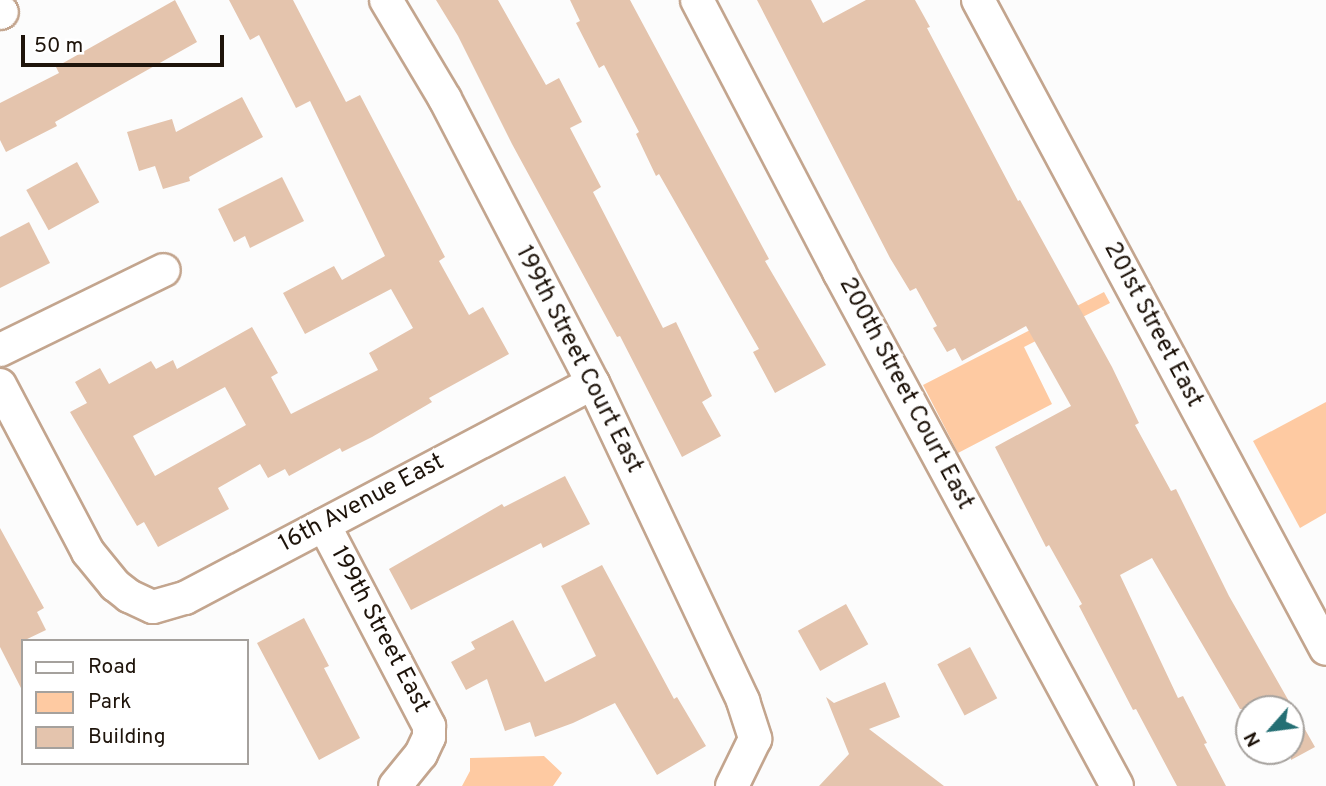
<!DOCTYPE html>
<html>
<head>
<meta charset="utf-8">
<style>
	body { margin:0 }
	#map { position:relative; width:1326px; height:786px; overflow:hidden; background:#fcfcfc; font-family:Overpass,sans-serif }
	div>[style] { position:absolute }
	.green>* { inset:0; background:#fecaa2 }
	.building>* { inset:0; background:#e4c4ad; transform-origin:0 0 }
	.roads { filter:drop-shadow(2px 0 #c3a58e) drop-shadow(-2px 0 #c3a58e) drop-shadow(0 2px #c3a58e) drop-shadow(0 -2px #c3a58e) }
	.minor>* { height:32px; margin:-16px; padding:0 16px; transform-origin:16px; border-radius:16px; background:#fff }
	span { translate:-50% -50%; white-space:nowrap; text-align:center; line-height:1.15; -webkit-text-stroke:5px #fff; paint-order:stroke }
	.street-label { font-size:24px; color:#1e140b }
	.legend { position:absolute; left:21px; top:639px; width:228px; height:126px; box-sizing:border-box; background:#fff; border:2px solid #a5a19d; margin:0; padding:9px 12px; list-style:none; font-size:21px; color:#1e140b }
	.legend li { display:flex; align-items:center; gap:14px; height:35px }
	.legend b { width:35px; border:2px solid #a5a19d }
	.north { position:absolute; left:1235px; top:695px; width:70px; height:70px; box-sizing:border-box; background:#fff; border:2px solid #a5a19d; border-radius:50%; rotate:242deg; font-size:19px; font-weight:700; line-height:28px; text-align:center; color:#1e140b }
	.north::after { content:''; display:block; margin:auto; width:24px; height:32px; background:#246f74; clip-path:polygon(50% 0,100% 100%,50% 72%,0 100%) }
	.scale { position:absolute; left:21px; top:35px; width:203px; height:32px; box-sizing:border-box; border:4px solid #1e140b; border-top:0; padding-left:9px; font-size:21px; line-height:24px; white-space:nowrap; color:#1e140b; -webkit-text-stroke:5px #fff; paint-order:stroke }
</style>
</head>
<body>
<div id="map">
	<div class="green">
		<div style="clip-path:polygon(1104px 292px,1110px 303px,1024px 347px,1052px 404px,958px 453px,923px 385px)"></div>
		<div style="clip-path:polygon(1326px 402px,1326px 513px,1300px 528px,1253px 441px)"></div>
		<div style="clip-path:polygon(544px 756px,562px 773px,553px 786px,462px 786px,470px 771px,470px 758px)"></div>
	</div>
	<div class="building">
		<div style="clip-path:polygon(175px 0,197px 42px,55px 122px,57px 126px,6px 152px,0 140px,0 103px,59px 73px,56px 67px)"></div>
		<div style="clip-path:polygon(evenodd,229px 0,293px 0,346px 102px,360px 95px,445px 257px,439px 261px,469px 315px,483px 307px,509px 354px,429px 398px,432px 402px,372px 437px,342px 452px,340px 448px,289px 476px,285px 469px,268px 478px,260px 464px,218px 488px,229px 509px,158px 547px,144px 522px,137px 526px,70px 412px,87px 403px,75px 382px,100px 368px,109px 384px,151px 361px,156px 369px,173px 360px,177px 369px,252px 327px,278px 373px,271px 377px,291px 414px,378px 370px,369px 353px,413px 328px,391px 289px,305px 334px,283px 293px,334px 266px,342px 280px,385px 256px,310px 101px,296px 108px,259px 35px,250px 40px,229px 0,225px 387px,246px 425px,155px 476px,133px 436px,225px 387px)"></div>
		<div style="clip-path:polygon(436px 0,498px 0,546px 85px,559px 78px,582px 122px,570px 128px,601px 187px,593px 192px,663px 328px,676px 322px,712px 396px,702px 402px,721px 436px,682px 457px,620px 336px,617px 337px,512px 144px,458px 36px)"></div>
		<div style="clip-path:polygon(570px 0,630px 0,769px 259px,765px 261px,826px 365px,775px 393px,753px 352px,759px 349px,659px 174px,656px 176px,636px 134px,639px 132px,604px 65px,599px 68px,576px 23px,580px 21px)"></div>
		<div style="clip-path:polygon(757px 0,811px 0,823px 23px,866px 0,915px 0,930px 27px,927px 28px,1018px 201px,1020px 200px,1112px 367px,1139px 423px,1135px 425px,1171px 491px,1176px 489px,1229px 596px,1315px 747px,1291px 760px,1291px 709px,1240px 709px,1152px 558px,1120px 575px,1178px 698px,1183px 696px,1207px 743px,1204px 744px,1226px 786px,1177px 786px,1136px 709px,1133px 710px,1079px 606px,1082px 604px,1049px 545px,1046px 547px,995px 447px,1071px 406px,1026px 326px,962px 361px,955px 348px,947px 352px,933px 328px,937px 326px,916px 288px,910px 291px,890px 258px)"></div>
		<div style="clip-path:polygon(242px 97px,263px 137px,189px 177px,190px 181px,163px 189px,155px 166px,139px 171px,127px 132px,172px 119px,176px 132px)"></div>
		<div style="left:77px;top:162px;width:46px;height:58px;rotate:61deg"></div>
		<div style="clip-path:polygon(282px 177px,304px 221px,250px 248px,245px 236px,234px 242px,218px 209px)"></div>
		<div style="clip-path:polygon(29px 222px,50px 263px,0 288px,0 237px)"></div>
		<div style="clip-path:polygon(565px 476px,590px 524px,543px 548px,541px 543px,411px 610px,389px 569px,502px 504px,504px 507px)"></div>
		<div style="clip-path:polygon(0 528px,44px 608px,37px 612px,46px 630px,23px 641px,23px 692px,0 647px)"></div>
		<div style="clip-path:polygon(602px 565px,674px 699px,677px 697px,706px 746px,657px 775px,615px 703px,573px 723px,535px 737px,530px 722px,505px 731px,487px 679px,466px 690px,451px 662px,475px 649px,471px 642px,513px 620px,545px 682px,596px 656px,561px 586px)"></div>
		<div style="left:846px;top:604px;width:46px;height:55px;rotate:61deg"></div>
		<div style="clip-path:polygon(304px 618px,329px 666px,324px 668px,360px 738px,319px 760px,257px 643px)"></div>
		<div style="left:970px;top:647px;width:58px;height:37px;rotate:62deg"></div>
		<div style="clip-path:polygon(885px 682px,900px 717px,869px 729px,944px 786px,819px 786px,849px 754px,826px 697px,834px 703px)"></div>
	</div>
	<div class="roads">
		<div class="minor">
			<div style="left:386px;top:0;width:115px;rotate:59.2deg"></div>
			<div style="left:445px;top:99px;width:320px;rotate:62.5deg"></div>
			<div style="left:593px;top:383px;width:352px;rotate:64.7deg"></div>
			<div style="left:743px;top:701px;width:40px;rotate:72deg"></div>
			<div style="left:755px;top:739px;width:52px;rotate:116.1deg"></div>
			<div style="left:697px;top:0;width:307px;rotate:62.4deg"></div>
			<div style="left:839px;top:272px;width:584px;rotate:61.59deg"></div>
			<div style="left:978px;top:0;width:736px;rotate:61.8deg"></div>
			<div style="left:0;top:13px;width:2px;rotate:-27deg"></div>
			<div style="left:0;top:350px;width:182px;rotate:-26deg"></div>
			<div style="left:0;top:385px;width:189px;rotate:62.2deg"></div>
			<div style="left:88px;top:552px;width:43px;rotate:50.7deg"></div>
			<div style="left:115px;top:585px;width:18px;rotate:38deg"></div>
			<div style="left:129px;top:596px;width:26px;rotate:25deg"></div>
			<div style="left:153px;top:607px;width:33px;rotate:-16deg"></div>
			<div style="left:185px;top:598px;width:461px;rotate:-27.8deg"></div>
			<div style="left:324px;top:525px;width:227px;rotate:62.4deg"></div>
			<div style="left:429px;top:726px;width:11px;rotate:90deg"></div>
			<div style="left:429px;top:737px;width:19px;rotate:115deg"></div>
			<div style="left:421px;top:754px;width:41px;rotate:129.1deg"></div>
		</div>
	</div>
	<div class="street-label">
		<span style="left:1152px;top:325px;rotate:62deg">201st Street East</span>
		<span style="left:578px;top:360px;rotate:63deg">199th Street Court East</span>
		<span style="left:905px;top:394px;rotate:62deg">200th Street Court East</span>
		<span style="left:362px;top:504px;rotate:-28deg">16th Avenue East</span>
		<span style="left:379px;top:630px;rotate:62deg">199th Street East</span>
	</div>
	<ul class="legend">
	<li><b style="height:9px;background:#fff"></b>Road</li>
	<li><b style="height:19px;background:#fecaa2"></b>Park</li>
	<li><b style="height:19px;background:#e4c4ad"></b>Building</li>
	</ul>
	<div class="north">N</div>
	<div class="scale">50 m</div>
</div>
</body>
</html>
